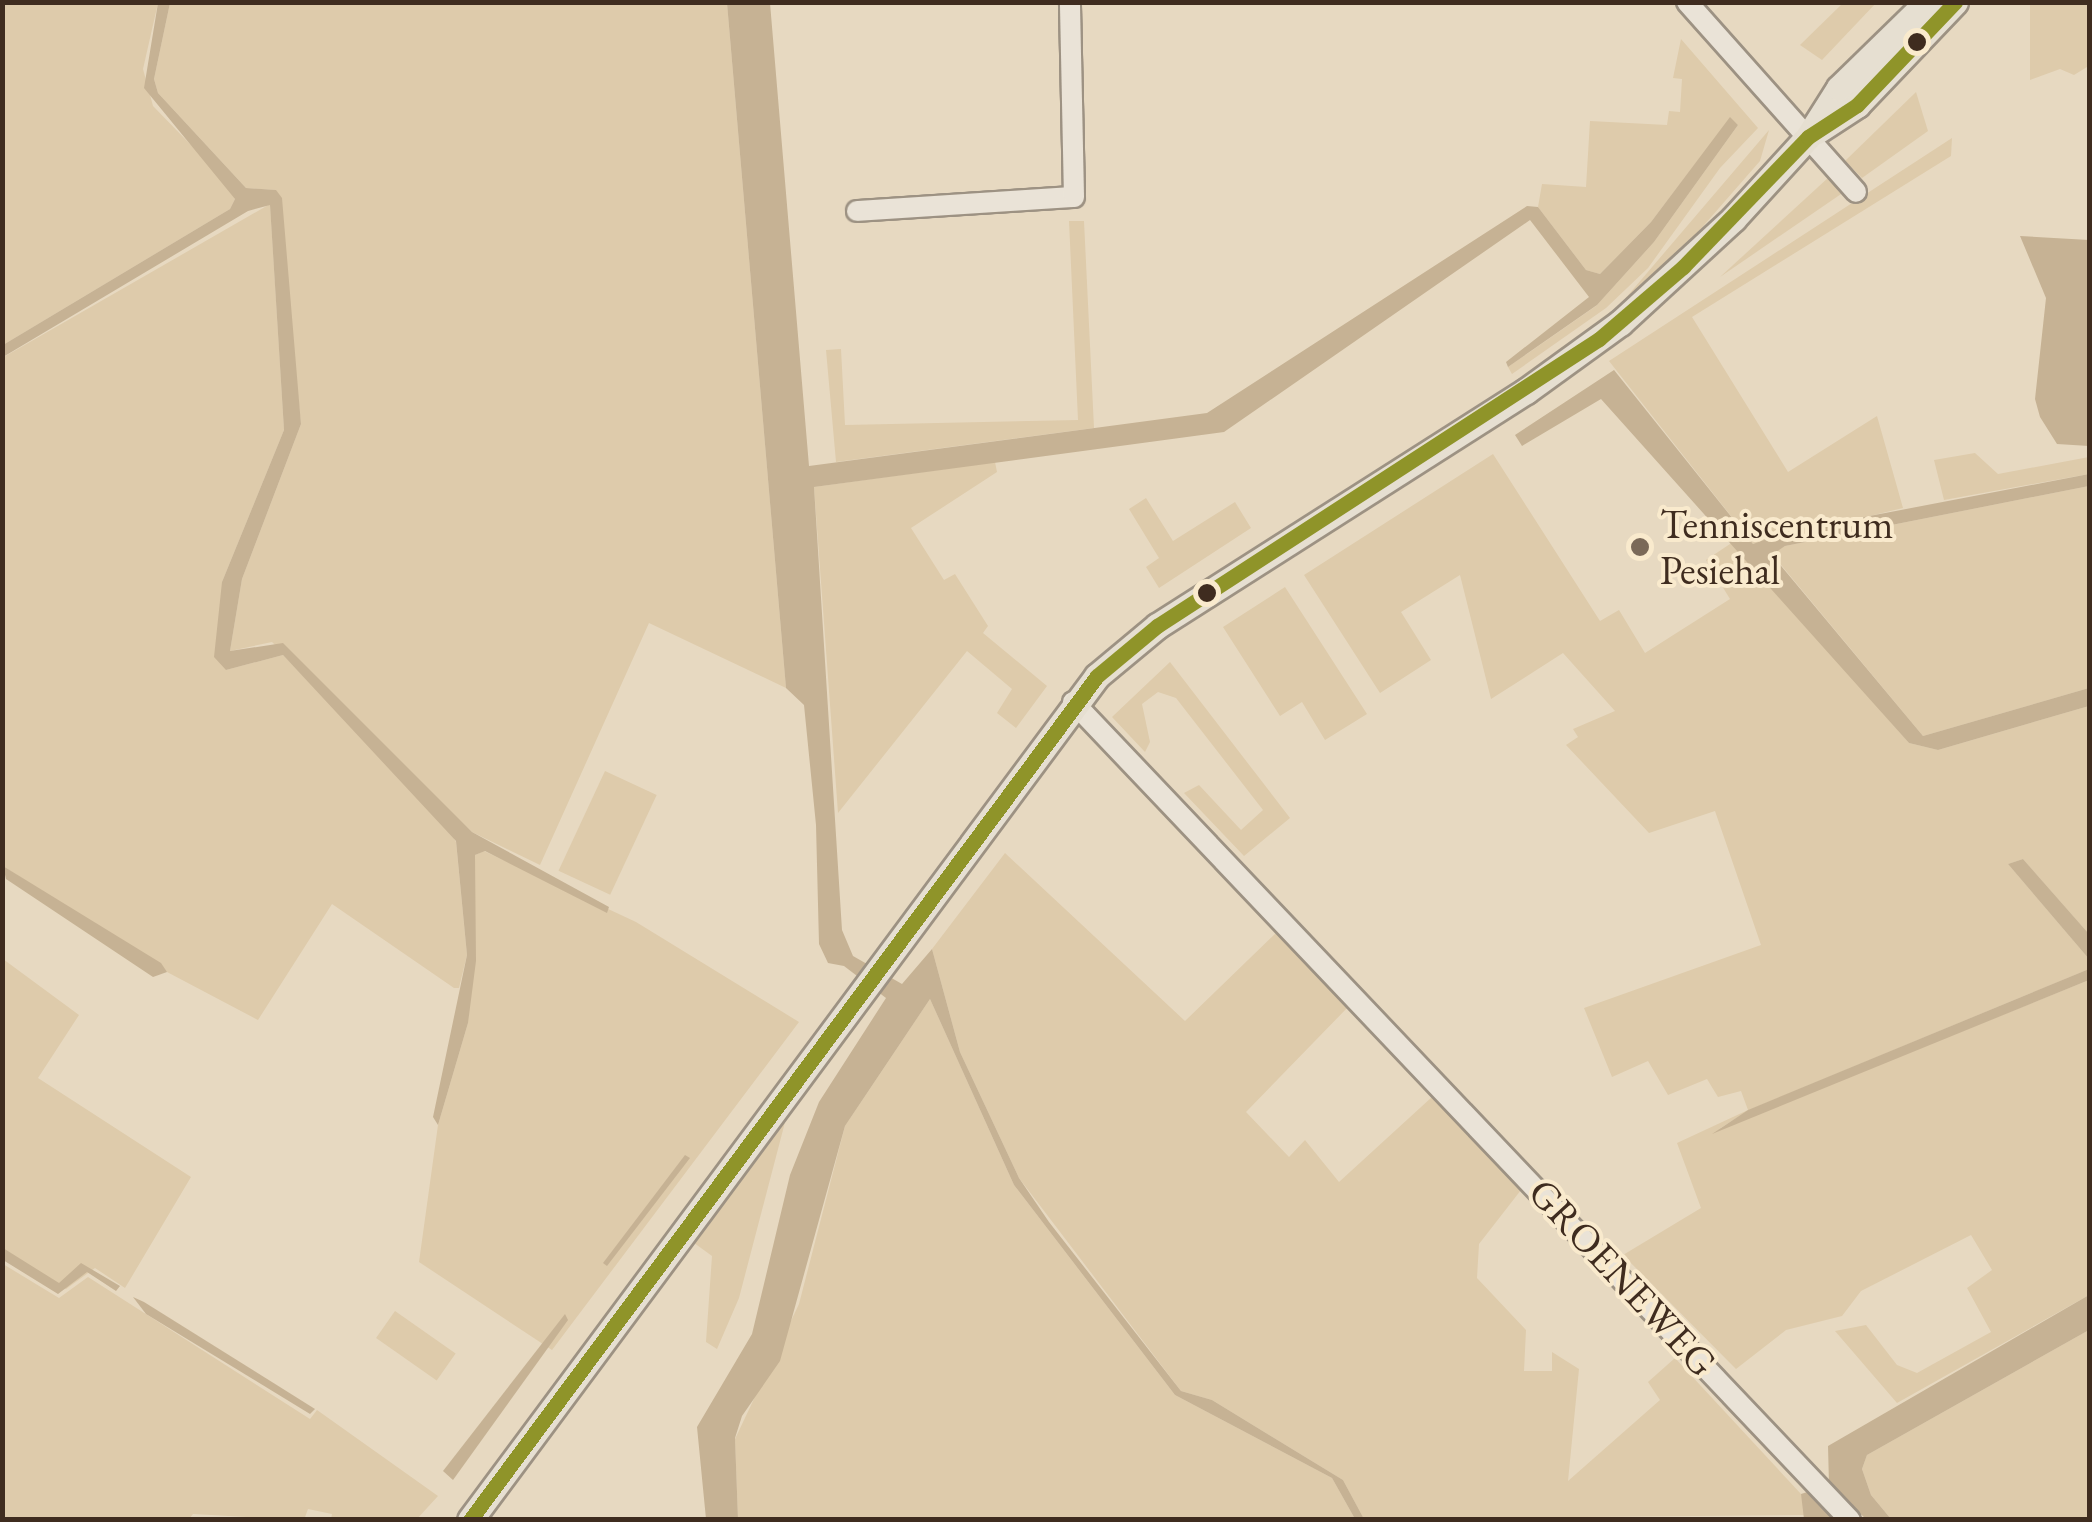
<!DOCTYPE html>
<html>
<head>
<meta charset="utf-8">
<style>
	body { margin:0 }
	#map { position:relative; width:2092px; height:1522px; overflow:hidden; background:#e7d9c1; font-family:"EB Garamond",serif }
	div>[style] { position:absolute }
	.green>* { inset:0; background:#decbab; transform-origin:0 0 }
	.water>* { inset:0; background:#c6b294 }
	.roads { filter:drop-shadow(2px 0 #9d9283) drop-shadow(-2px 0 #9d9283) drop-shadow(0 2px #9d9283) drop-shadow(0 -2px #9d9283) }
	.minor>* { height:20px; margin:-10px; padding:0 10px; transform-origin:10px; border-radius:10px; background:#eae3d7 }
	.major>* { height:25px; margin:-12.5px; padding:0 12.5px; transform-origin:12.5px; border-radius:12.5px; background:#e6dfd1 }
	.bus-1>* { height:15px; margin:-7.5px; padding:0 7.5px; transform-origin:7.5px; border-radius:7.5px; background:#8f9429 }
	.dots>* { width:28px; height:28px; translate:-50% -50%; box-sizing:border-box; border:5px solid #f9eacd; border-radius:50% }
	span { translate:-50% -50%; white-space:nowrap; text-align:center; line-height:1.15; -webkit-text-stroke:8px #f9eacd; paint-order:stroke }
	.poi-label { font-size:40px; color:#3f2c1f }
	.left { translate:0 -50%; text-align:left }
	.street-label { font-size:40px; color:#3f2c1f }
	.frame { position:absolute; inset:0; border:5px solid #3f2c1f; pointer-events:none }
</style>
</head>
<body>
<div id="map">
	<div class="green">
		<div style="clip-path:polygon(3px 3px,158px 3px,143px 69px,153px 106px,223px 178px,235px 199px,230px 209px,3px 345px)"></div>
		<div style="clip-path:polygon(170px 3px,727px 3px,786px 688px,649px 623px,540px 865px,472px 832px,272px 642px,230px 651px,242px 579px,301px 424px,276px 190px,246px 188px,158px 93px,154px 79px)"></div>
		<div style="clip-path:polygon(1843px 3px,1876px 3px,1822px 60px,1800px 45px)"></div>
		<div style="clip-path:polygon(2030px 3px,2089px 3px,2087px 67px,2074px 75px,2060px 69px,2030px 80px)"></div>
		<div style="clip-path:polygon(1681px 39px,1758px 128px,1720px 168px,1648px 268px,1606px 308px,1512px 374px,1508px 367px,1596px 306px,1654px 242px,1738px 125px,1730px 118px,1651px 222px,1600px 274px,1586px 270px,1538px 207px,1542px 184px,1586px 187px,1590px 121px,1667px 125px,1669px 111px,1680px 112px,1682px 79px,1673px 78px)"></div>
		<div style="clip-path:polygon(1916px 92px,1928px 131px,1862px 178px,1845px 161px)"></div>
		<div style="clip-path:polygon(1769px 130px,1760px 161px,1664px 271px,1602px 326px,1519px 378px,1618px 307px)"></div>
		<div style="clip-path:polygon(1952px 138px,1951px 156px,1692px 317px,1788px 472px,1877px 416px,1903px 508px,1753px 544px,1609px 361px)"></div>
		<div style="clip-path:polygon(1829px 177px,1844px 192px,1720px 277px)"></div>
		<div style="clip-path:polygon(270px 204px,284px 430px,222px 582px,226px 670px,283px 655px,449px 829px,456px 842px,467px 955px,459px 988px,454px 988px,332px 904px,258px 1020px,167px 972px,3px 866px,2px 358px)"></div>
		<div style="clip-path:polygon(1069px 221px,1084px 221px,1094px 428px,836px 462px,826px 350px,841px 349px,845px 425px,1078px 420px)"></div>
		<div style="clip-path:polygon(1975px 453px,1998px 474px,2089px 457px,2089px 474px,1944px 500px,1934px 460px)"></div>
		<div style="clip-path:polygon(1493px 454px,1600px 621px,1619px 610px,1645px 653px,1730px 599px,1706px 560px,1733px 542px,1909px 743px,1938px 750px,2089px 706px,2089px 934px,2023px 859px,2008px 864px,2089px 959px,2089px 969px,1749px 1110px,1719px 1129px,2089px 980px,2089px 1295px,1897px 1403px,1835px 1331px,1866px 1325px,1897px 1365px,1917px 1373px,1991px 1332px,1967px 1288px,1992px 1270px,1971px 1235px,1861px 1291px,1842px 1316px,1786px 1330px,1736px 1369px,1623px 1255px,1701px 1208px,1677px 1143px,1748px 1110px,1741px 1091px,1718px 1097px,1707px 1079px,1668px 1095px,1648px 1061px,1612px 1077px,1584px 1008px,1761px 945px,1715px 811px,1649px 833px,1566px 745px,1578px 737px,1573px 729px,1615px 711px,1563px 653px,1491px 699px,1460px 575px,1401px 612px,1431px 660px,1380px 693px,1304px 575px)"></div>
		<div style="clip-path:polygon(995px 462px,997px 472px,911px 528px,944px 580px,955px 574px,988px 626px,983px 633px,1047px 686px,1016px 728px,997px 713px,1012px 689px,967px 651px,838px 813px,814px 487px)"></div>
		<div style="clip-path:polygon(2089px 486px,2089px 688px,1923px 736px,1772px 554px,1785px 546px)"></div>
		<div style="clip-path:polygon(1146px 498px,1173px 541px,1235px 502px,1251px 528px,1159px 588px,1146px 567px,1159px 558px,1129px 509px)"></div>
		<div style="clip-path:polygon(1285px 587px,1367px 714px,1325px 740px,1302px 702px,1280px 716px,1223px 627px)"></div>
		<div style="clip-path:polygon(1170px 662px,1290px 818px,1244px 856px,1184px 793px,1199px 785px,1241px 830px,1263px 810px,1176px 698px,1158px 692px,1142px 704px,1150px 742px,1145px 752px,1112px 717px)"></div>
		<div style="left:605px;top:771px;width:57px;height:110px;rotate:25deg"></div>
		<div style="clip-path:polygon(484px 851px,636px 922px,799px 1022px,552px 1350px,419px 1262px,438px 1125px,468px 1023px,475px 855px)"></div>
		<div style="clip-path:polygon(1005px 853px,1185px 1021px,1277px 932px,1348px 1007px,1246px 1112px,1289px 1157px,1305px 1140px,1339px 1182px,1432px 1097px,1521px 1190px,1479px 1244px,1477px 1278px,1526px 1330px,1524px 1371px,1552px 1371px,1552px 1352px,1579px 1369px,1568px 1481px,1660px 1400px,1648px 1382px,1675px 1358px,1801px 1494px,1808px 1515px,1364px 1519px,1343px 1480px,1212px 1400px,1181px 1391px,1019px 1178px,960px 1052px,932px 949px)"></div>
		<div style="clip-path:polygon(3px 959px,79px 1015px,38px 1078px,191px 1177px,125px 1288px,95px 1268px,66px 1289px,3px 1252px)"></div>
		<div style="clip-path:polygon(930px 999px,1014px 1185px,1175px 1395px,1332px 1478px,1355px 1519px,738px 1519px,735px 1439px,799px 1304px,845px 1126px)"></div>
		<div style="clip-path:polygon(789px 1107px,739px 1298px,717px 1349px,706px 1342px,712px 1256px,690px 1240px)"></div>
		<div style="clip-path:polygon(3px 1264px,59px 1298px,88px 1277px,310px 1419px,317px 1410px,438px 1496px,417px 1519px,331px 1519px,332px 1514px,308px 1509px,304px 1520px,193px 1514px,188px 1520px,3px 1520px)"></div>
		<div style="left:395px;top:1311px;width:74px;height:33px;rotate:35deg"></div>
		<div style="clip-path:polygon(2089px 1330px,2089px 1519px,1891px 1519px,1871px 1495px,1862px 1469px,1867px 1455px)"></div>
	</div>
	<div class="water">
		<div style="clip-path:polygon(158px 3px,170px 3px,154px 79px,158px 93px,246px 188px,276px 190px,282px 198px,301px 424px,242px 579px,230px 651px,283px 643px,472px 832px,609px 907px,607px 913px,485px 851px,475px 855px,476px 961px,468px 1023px,438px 1125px,433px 1117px,467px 955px,456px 841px,283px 655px,226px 670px,214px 657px,222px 582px,284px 430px,270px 205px,248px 211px,3px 357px,3px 345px,230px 209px,235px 199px,144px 88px)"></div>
		<div style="clip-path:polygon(727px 3px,770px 3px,809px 466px,1207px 413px,1527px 206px,1538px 207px,1586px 270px,1600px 274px,1651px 222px,1730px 117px,1738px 125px,1654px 242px,1597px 305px,1508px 367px,1506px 362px,1589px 297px,1530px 220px,1224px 432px,814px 487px,842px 930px,853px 956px,902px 984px,932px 949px,960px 1052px,1019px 1178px,1049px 1222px,1181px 1391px,1212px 1400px,1343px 1480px,1364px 1519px,1355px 1519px,1332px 1478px,1175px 1395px,1014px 1185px,930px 999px,845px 1126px,780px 1361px,742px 1416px,735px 1438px,738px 1519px,706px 1519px,697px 1427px,752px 1334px,790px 1175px,819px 1102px,886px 998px,844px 966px,828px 963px,819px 944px,816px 825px,804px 705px,786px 688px)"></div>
		<div style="clip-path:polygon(2020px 236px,2089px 240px,2089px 446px,2057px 444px,2040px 417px,2035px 399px,2046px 298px)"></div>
		<div style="clip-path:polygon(1614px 370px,1753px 544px,1786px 532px,2089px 474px,2089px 486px,1785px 546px,1772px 555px,1923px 736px,2089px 688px,2089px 706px,1938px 750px,1909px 743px,1601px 399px,1522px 446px,1515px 435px)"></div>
		<div style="clip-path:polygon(2023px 859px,2089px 934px,2089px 959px,2008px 864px)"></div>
		<div style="clip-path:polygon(3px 866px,161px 963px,167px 972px,153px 977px,6px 879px)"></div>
		<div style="clip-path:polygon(2089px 969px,2089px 980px,1712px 1134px,1748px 1110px)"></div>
		<div style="clip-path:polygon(685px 1155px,690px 1158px,607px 1266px,603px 1263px)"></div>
		<div style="clip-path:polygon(3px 1248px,59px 1283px,81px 1263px,120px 1286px,116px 1291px,87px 1272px,58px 1294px,3px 1260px)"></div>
		<div style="clip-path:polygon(2089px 1295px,2089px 1330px,1867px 1455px,1862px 1469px,1871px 1495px,1891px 1519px,1866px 1519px,1844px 1498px,1839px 1519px,1804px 1519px,1801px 1494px,1829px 1485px,1828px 1446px)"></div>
		<div style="clip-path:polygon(133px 1297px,144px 1302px,315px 1409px,310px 1414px,146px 1314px)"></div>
		<div style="clip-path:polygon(565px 1314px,568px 1320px,453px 1480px,443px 1471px)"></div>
	</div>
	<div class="roads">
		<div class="minor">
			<div style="left:1687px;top:2px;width:254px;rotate:48.3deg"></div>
			<div style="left:857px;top:211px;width:217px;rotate:-3.7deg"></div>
			<div style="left:1074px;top:197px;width:195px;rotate:-91.2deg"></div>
			<div style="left:1073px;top:702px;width:1128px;rotate:46.47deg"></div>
		</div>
		<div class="major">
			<div style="left:1817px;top:131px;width:48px;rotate:-33deg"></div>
			<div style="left:1857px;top:105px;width:142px;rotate:-46.4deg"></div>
			<div style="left:470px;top:1520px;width:1051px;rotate:-53.39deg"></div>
			<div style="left:1097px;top:676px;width:78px;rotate:-39.8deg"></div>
			<div style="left:1157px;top:626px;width:437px;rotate:-32.5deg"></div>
			<div style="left:1526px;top:391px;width:116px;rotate:-35.9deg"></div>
			<div style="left:1620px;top:323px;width:154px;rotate:-42.6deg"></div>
			<div style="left:1733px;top:219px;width:111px;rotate:-47.6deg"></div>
			<div style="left:1808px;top:137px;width:58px;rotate:-57.7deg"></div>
			<div style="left:1839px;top:88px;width:123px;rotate:-44.3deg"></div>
		</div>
	</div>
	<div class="bus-1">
		<div style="left:470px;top:1520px;width:1051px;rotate:-53.39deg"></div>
		<div style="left:1097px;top:676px;width:78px;rotate:-39.8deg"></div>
		<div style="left:1157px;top:626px;width:527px;rotate:-33deg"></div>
		<div style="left:1599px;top:339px;width:111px;rotate:-40.6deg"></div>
		<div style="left:1683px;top:267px;width:180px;rotate:-46.1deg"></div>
		<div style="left:1808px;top:137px;width:59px;rotate:-33.1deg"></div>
		<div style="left:1857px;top:105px;width:142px;rotate:-46.4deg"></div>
	</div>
	<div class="dots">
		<div style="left:1917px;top:42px;background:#3f2c1f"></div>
		<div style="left:1640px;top:547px;background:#7a6958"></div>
		<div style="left:1207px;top:593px;background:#3f2c1f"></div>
	</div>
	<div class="poi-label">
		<span class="left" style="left:1660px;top:547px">Tenniscentrum<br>Pesiehal</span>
	</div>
	<div class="street-label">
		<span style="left:1623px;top:1277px;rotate:47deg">GROENEWEG</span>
	</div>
	<div class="frame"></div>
</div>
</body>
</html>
